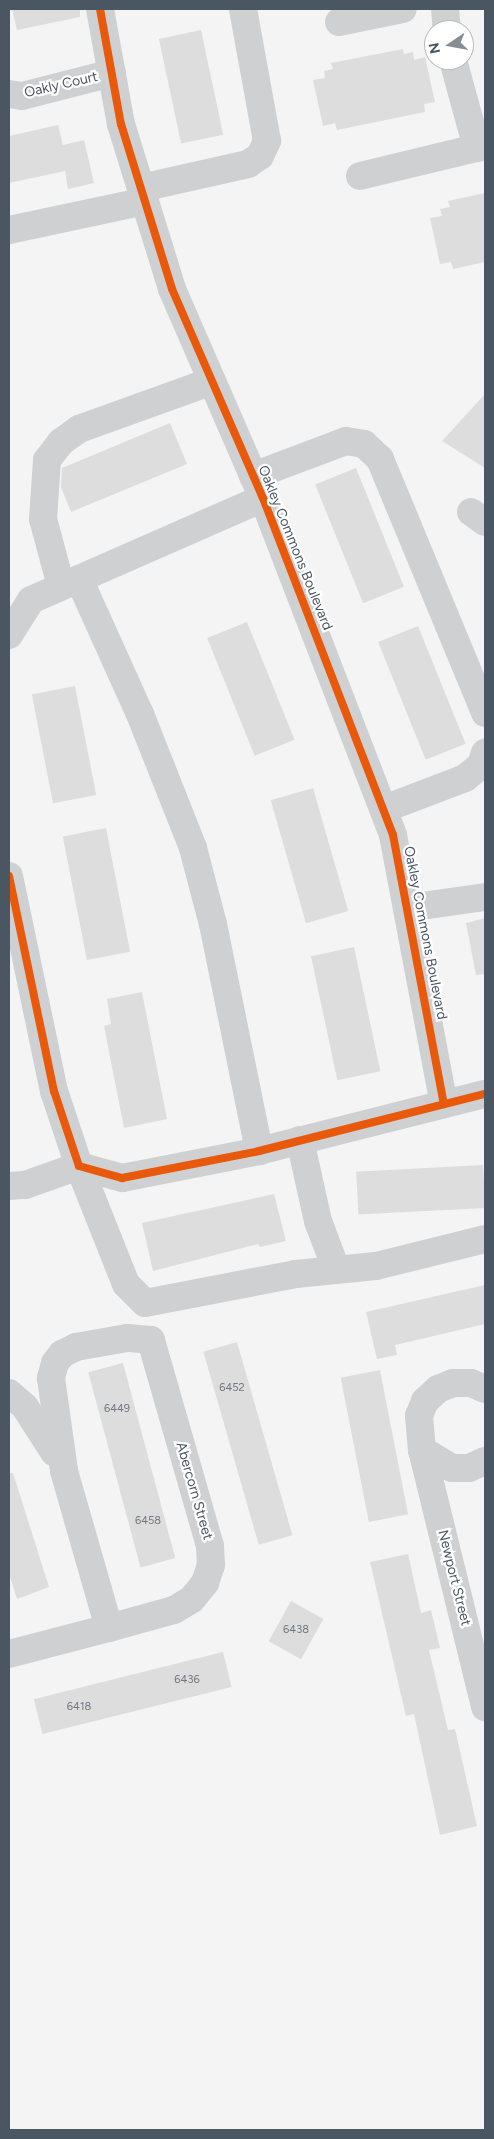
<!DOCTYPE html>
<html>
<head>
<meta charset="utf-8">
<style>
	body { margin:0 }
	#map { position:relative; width:494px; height:2139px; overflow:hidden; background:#f4f4f4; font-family:Figtree,sans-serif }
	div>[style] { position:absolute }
	.building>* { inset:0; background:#ddddde; transform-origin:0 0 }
	.minor>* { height:28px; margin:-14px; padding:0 14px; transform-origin:14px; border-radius:14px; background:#ced0d2 }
	.cycleway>* { height:8px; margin:-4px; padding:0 4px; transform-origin:4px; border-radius:4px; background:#e8590c }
	span { translate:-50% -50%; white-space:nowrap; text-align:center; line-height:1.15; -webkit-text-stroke:4.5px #fff; paint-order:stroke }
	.number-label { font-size:11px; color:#707881 }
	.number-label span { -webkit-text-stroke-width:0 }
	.street-label { font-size:14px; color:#4a5661 }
	.frame { position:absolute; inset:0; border:10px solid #4a5661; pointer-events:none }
	.north { position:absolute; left:424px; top:20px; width:50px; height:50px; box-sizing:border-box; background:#fff; border:1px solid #b7bbc0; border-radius:50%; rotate:258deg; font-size:14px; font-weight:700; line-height:20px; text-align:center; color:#4a5661 }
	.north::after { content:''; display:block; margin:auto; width:18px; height:22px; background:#868d94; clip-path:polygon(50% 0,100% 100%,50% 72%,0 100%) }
</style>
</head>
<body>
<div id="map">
	<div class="building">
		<div style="clip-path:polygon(12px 9px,80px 9px,80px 17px,17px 30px)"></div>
		<div style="left:201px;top:30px;width:107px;height:43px;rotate:78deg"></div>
		<div style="clip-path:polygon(403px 49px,404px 54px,413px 52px,414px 60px,425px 57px,435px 102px,424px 104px,425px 112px,337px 130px,335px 123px,323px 126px,313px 80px,325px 78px,324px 71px,333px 69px,331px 63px)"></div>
		<div style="clip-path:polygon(58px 125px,63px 145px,84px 140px,94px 183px,68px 189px,65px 171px,9px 183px,9px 136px)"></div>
		<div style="clip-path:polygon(485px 193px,485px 262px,453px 269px,451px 262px,440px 264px,430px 218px,442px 216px,440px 209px,450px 207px,448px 201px)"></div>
		<div style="clip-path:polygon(485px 394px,485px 468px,442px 441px)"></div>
		<div style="clip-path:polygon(170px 423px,187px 464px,71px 512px,61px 487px,62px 468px)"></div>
		<div style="left:356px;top:468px;width:128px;height:44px;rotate:68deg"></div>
		<div style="left:247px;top:622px;width:127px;height:43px;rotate:68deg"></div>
		<div style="left:418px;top:626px;width:127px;height:43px;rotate:68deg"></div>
		<div style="left:75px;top:686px;width:111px;height:44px;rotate:79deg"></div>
		<div style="left:313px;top:788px;width:128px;height:44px;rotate:74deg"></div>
		<div style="left:106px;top:828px;width:126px;height:44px;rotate:79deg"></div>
		<div style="clip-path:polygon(485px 918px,485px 974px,476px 975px,466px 923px)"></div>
		<div style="left:354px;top:947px;width:127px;height:44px;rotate:78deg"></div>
		<div style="clip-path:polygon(142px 992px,167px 1119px,124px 1128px,104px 1026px,111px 1024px,107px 999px)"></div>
		<div style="left:483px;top:1165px;width:43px;height:127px;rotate:87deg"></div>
		<div style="clip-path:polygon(274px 1194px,286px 1241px,260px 1247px,258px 1244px,153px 1271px,142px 1223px)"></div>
		<div style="clip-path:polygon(485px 1285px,485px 1324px,395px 1345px,397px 1355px,377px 1359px,366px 1312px)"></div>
		<div style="left:237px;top:1342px;width:201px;height:35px;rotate:74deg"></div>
		<div style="left:123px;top:1363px;width:202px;height:36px;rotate:75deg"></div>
		<div style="left:380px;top:1370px;width:147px;height:40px;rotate:79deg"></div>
		<div style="clip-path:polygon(9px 1473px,13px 1473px,49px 1587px,17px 1599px,9px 1574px)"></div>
		<div style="clip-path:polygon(408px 1554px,421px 1613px,431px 1610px,440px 1648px,429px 1650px,448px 1730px,455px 1729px,477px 1826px,440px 1835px,414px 1714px,406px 1716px,370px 1562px)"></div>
		<div style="left:291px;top:1601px;width:37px;height:46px;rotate:29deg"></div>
		<div style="left:223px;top:1652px;width:36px;height:195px;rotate:76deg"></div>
	</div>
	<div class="minor">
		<div style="left:100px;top:9px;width:117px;rotate:79.7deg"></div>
		<div style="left:121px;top:124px;width:173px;rotate:72.8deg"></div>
		<div style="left:172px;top:289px;width:228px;rotate:66.5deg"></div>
		<div style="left:263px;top:498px;width:361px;rotate:68.9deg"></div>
		<div style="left:393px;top:835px;width:274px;rotate:79.3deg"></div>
		<div style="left:445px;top:9px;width:21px;rotate:85deg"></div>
		<div style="left:339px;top:22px;width:65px;rotate:-11.5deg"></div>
		<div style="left:453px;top:60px;width:91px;rotate:74.7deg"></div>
		<div style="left:477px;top:148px;width:8px;rotate:-14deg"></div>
		<div style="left:9px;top:94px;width:13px;rotate:9deg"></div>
		<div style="left:22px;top:96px;width:93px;rotate:-14.3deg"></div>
		<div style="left:360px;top:176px;width:120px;rotate:-13.5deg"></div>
		<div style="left:141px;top:188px;width:110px;rotate:-12.6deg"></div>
		<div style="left:248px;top:164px;width:14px;rotate:-34deg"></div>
		<div style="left:260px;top:156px;width:17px;rotate:-65deg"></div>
		<div style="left:267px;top:141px;width:134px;rotate:-100.3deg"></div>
		<div style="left:9px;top:230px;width:139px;rotate:-12deg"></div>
		<div style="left:253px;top:476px;width:99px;rotate:-20.6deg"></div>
		<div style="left:346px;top:441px;width:18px;rotate:9deg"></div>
		<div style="left:364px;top:444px;width:22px;rotate:43deg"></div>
		<div style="left:380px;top:459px;width:275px;rotate:67.5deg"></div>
		<div style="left:471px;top:512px;width:17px;rotate:36deg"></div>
		<div style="left:79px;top:579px;width:148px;rotate:65.7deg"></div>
		<div style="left:140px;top:714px;width:144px;rotate:68.4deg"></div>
		<div style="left:193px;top:848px;width:79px;rotate:75.3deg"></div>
		<div style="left:213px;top:924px;width:232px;rotate:78.5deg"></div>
		<div style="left:61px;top:586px;width:69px;rotate:-105deg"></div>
		<div style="left:43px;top:519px;width:59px;rotate:-86.1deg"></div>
		<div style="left:47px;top:460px;width:23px;rotate:-52deg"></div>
		<div style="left:61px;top:442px;width:22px;rotate:-36deg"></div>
		<div style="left:79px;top:429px;width:141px;rotate:-19.8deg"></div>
		<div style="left:9px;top:635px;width:41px;rotate:-57.8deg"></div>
		<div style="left:31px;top:600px;width:253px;rotate:-23.7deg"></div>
		<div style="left:384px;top:809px;width:87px;rotate:-20.9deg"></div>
		<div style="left:465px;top:778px;width:21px;rotate:-39deg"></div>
		<div style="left:481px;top:765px;width:13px;rotate:-72deg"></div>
		<div style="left:9px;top:876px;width:220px;rotate:78.2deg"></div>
		<div style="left:54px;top:1091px;width:79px;rotate:71.6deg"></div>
		<div style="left:79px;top:1166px;width:45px;rotate:15.6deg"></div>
		<div style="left:122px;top:1178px;width:140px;rotate:-11.1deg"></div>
		<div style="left:259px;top:1151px;width:233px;rotate:-14.2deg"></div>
		<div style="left:407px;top:908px;width:79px;rotate:-8deg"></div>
		<div style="left:300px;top:1140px;width:83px;rotate:77.5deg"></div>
		<div style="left:318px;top:1221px;width:51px;rotate:69.4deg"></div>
		<div style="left:9px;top:1186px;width:16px;rotate:-4deg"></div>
		<div style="left:25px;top:1185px;width:57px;rotate:-19.4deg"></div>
		<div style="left:79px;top:1166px;width:127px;rotate:68.3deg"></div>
		<div style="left:126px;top:1284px;width:27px;rotate:45deg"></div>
		<div style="left:145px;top:1303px;width:154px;rotate:-10.9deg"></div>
		<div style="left:296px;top:1274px;width:80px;rotate:-5.7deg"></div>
		<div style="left:376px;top:1266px;width:112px;rotate:-13.9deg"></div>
		<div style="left:485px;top:1389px;width:15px;rotate:-157deg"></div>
		<div style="left:471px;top:1383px;width:18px;rotate:180deg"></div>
		<div style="left:453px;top:1383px;width:16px;rotate:158deg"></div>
		<div style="left:438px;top:1389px;width:18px;rotate:137deg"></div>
		<div style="left:425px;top:1401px;width:16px;rotate:112deg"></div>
		<div style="left:419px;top:1416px;width:34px;rotate:85deg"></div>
		<div style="left:422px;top:1450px;width:35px;rotate:31deg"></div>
		<div style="left:452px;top:1468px;width:17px"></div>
		<div style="left:469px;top:1468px;width:17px;rotate:-24deg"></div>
		<div style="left:9px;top:1393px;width:21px;rotate:41deg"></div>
		<div style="left:25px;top:1407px;width:54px;rotate:57.2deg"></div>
		<div style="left:422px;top:1450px;width:265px;rotate:76.2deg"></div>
		<div style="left:9px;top:1654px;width:103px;rotate:-14.6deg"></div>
		<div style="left:109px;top:1628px;width:67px;rotate:-15.5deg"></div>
		<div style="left:174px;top:1610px;width:21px;rotate:-31deg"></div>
		<div style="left:192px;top:1599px;width:21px;rotate:-51deg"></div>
		<div style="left:205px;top:1583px;width:19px;rotate:-72deg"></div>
		<div style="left:211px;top:1565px;width:19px;rotate:-93deg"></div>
		<div style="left:210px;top:1546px;width:214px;rotate:-106deg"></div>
		<div style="left:151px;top:1340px;width:24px;rotate:-175deg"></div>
		<div style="left:127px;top:1338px;width:52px;rotate:170deg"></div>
		<div style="left:76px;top:1347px;width:16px;rotate:153deg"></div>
		<div style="left:62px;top:1354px;width:11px;rotate:128deg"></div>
		<div style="left:55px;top:1363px;width:16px;rotate:105deg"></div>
		<div style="left:51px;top:1378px;width:94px;rotate:82deg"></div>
		<div style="left:64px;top:1471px;width:163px;rotate:74deg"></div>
	</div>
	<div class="cycleway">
		<div style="left:100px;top:9px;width:117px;rotate:79.7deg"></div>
		<div style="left:121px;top:124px;width:173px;rotate:72.8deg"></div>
		<div style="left:172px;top:289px;width:228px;rotate:66.5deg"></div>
		<div style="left:263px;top:498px;width:361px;rotate:68.9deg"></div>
		<div style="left:393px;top:835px;width:274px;rotate:79.3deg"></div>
		<div style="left:9px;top:876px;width:220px;rotate:78.2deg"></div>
		<div style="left:54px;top:1091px;width:79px;rotate:71.6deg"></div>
		<div style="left:79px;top:1166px;width:45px;rotate:15.6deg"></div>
		<div style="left:122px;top:1178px;width:140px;rotate:-11.1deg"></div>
		<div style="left:259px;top:1151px;width:233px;rotate:-14.2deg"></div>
	</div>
	<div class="number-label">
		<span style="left:232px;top:1388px">6452</span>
		<span style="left:117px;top:1409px">6449</span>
		<span style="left:148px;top:1521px">6458</span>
		<span style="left:296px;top:1630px">6438</span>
		<span style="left:187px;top:1680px">6436</span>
		<span style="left:79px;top:1707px">6418</span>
	</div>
	<div class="street-label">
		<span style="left:61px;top:85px;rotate:-13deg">Oakly Court</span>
		<span style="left:295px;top:548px;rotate:68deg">Oakley Commons Boulevard</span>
		<span style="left:425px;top:933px;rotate:79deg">Oakley Commons Boulevard</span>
		<span style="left:194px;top:1491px;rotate:74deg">Abercorn Street</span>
		<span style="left:454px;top:1578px;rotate:76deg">Newport Street</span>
	</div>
	<div class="frame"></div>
	<div class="north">N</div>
</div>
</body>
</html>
